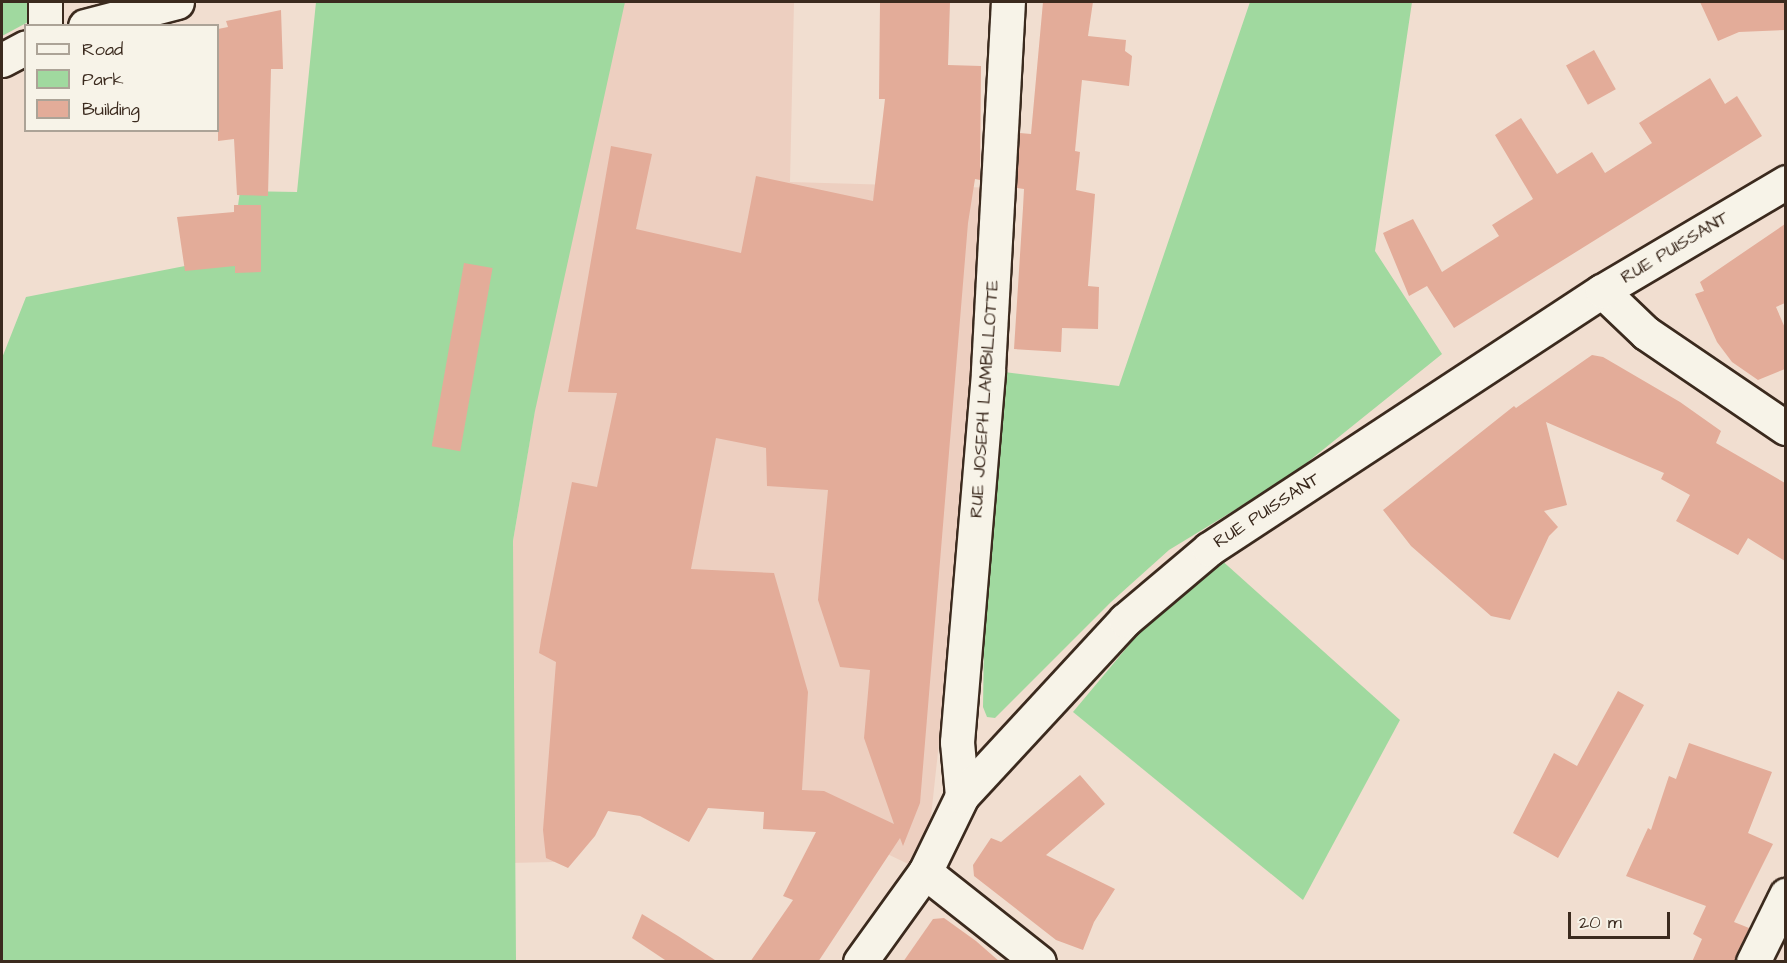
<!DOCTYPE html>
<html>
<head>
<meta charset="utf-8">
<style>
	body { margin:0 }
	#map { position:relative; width:1787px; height:963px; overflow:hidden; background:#f1ded0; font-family:"Architects Daughter",sans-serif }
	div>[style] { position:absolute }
	.built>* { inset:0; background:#edcfc0 }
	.green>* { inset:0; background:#a0d99f }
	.building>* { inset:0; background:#e3ac99; transform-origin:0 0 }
	.roads { filter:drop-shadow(2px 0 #3b2a1e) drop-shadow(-2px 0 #3b2a1e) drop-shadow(0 2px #3b2a1e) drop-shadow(0 -2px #3b2a1e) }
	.minor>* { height:33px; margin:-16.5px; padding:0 16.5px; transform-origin:16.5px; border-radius:16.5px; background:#f7f3e8 }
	span { translate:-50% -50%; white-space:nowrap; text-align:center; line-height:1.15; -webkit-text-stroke:4.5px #f7f3e8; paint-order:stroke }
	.street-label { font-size:18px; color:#3b2a1e }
	.frame { position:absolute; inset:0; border:3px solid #3b2a1e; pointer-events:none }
	.legend { position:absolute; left:24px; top:24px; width:195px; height:108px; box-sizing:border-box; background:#f7f3e8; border:2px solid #aca397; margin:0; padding:8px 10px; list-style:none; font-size:18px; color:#3b2a1e }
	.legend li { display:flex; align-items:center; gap:12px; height:30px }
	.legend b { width:30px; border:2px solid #aca397 }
	.scale { position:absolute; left:1568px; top:912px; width:102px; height:27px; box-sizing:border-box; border:3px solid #3b2a1e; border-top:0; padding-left:8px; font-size:18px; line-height:21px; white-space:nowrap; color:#3b2a1e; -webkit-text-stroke:4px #f7f3e8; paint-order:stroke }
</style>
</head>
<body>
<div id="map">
	<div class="built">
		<div style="clip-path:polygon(622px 2px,794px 2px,790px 182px,999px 188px,925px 872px,789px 807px,586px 806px,554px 862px,509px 863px,513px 541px,576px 166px)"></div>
	</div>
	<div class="green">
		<div style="clip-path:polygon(2px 2px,44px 2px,45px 13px,2px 36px)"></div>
		<div style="clip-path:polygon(316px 2px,625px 2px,535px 411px,513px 541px,516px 961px,2px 961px,2px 358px,26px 297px,231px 257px,240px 191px,297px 192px)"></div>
		<div style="clip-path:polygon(1250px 2px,1412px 2px,1375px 251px,1442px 354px,1289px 477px,1169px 550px,1111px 602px,995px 718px,987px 717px,983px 707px,988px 370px,1119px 386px)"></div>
		<div style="clip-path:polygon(1209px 549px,1400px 720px,1303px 900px,1073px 712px)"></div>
	</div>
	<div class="building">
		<div style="clip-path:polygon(evenodd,880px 2px,950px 2px,948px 65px,981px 66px,980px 180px,975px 179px,968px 223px,920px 803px,903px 846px,900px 838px,818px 962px,750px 962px,793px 900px,783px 896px,816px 832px,763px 829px,764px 812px,708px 808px,689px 842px,640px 816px,608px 811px,595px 836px,568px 868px,546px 858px,543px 830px,556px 662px,539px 653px,541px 640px,572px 482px,597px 487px,617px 393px,568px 392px,611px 146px,652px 154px,636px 229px,741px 253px,756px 176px,873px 201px,885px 99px,879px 99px,880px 2px,716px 438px,766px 448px,767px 486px,828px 490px,818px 600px,840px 667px,870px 670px,864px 738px,894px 824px,824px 791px,802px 790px,808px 692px,774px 573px,691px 569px,716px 438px)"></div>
		<div style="clip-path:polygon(1043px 2px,1093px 2px,1088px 36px,1126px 40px,1125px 51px,1132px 56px,1129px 86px,1082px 80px,1075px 151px,1080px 152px,1076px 190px,1095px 194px,1088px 286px,1099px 287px,1098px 329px,1062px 328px,1061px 352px,1014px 349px,1023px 208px,1024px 189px,1017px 188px,1020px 133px,1031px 134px)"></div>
		<div style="clip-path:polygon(1700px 2px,1785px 2px,1785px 30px,1739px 32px,1718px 41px)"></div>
		<div style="clip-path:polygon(281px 10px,283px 69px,271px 69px,268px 196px,237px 195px,234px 139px,218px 141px,218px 29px,228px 27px,226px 21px)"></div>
		<div style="left:1594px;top:50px;width:45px;height:32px;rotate:61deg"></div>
		<div style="clip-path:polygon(1710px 78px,1725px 104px,1737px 96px,1762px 136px,1454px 328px,1427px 286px,1409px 296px,1383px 233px,1413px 219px,1442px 272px,1499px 236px,1492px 225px,1533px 199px,1495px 135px,1521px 118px,1557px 174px,1592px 152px,1605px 173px,1652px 143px,1639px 123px)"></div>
		<div style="clip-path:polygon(234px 205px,261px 205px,261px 272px,235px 273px,235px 266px,185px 271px,177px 217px,234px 212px)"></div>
		<div style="clip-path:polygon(1785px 224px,1785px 303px,1776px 307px,1785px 328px,1785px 369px,1758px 380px,1732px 362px,1717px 342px,1695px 294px,1704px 291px,1700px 282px)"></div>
		<div style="left:464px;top:263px;width:29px;height:186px;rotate:10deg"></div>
		<div style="clip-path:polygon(1592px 355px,1603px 357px,1680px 402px,1721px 431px,1716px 443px,1785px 483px,1785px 561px,1748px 538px,1738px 555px,1676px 521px,1690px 495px,1661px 479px,1664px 473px,1546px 422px,1567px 505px,1544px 511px,1558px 527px,1549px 536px,1510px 620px,1491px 616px,1411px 546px,1383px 510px,1514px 406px,1516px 408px)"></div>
		<div style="clip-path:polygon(1618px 691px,1644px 705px,1558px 858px,1513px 833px,1554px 753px,1577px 766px)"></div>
		<div style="clip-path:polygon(1689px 743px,1772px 772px,1748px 833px,1773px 844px,1734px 922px,1749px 928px,1735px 962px,1692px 962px,1702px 939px,1693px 934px,1706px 906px,1626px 876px,1648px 828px,1651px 830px,1669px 776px,1676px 779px)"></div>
		<div style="clip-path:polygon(1080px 775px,1105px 804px,1046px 855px,1115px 889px,1094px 922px,1083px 950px,1056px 940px,974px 876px,973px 865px,991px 838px,1001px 842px)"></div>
		<div style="clip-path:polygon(642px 914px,678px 936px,718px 962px,668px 962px,632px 938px)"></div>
		<div style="clip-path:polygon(944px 918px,976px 941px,1000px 962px,903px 962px,933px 919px)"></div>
	</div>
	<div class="roads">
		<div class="minor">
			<div style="left:45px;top:2px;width:24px;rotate:90deg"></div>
			<div style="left:85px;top:26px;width:95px;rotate:-14.6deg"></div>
			<div style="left:2px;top:60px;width:27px;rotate:-28deg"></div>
			<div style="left:1602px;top:291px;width:61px;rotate:43.7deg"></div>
			<div style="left:1646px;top:333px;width:169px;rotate:34.2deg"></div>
			<div style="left:962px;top:796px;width:54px;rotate:-95.3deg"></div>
			<div style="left:957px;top:742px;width:373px;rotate:-85.2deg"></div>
			<div style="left:988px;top:370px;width:369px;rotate:-86.9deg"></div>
			<div style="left:925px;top:872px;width:145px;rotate:38.3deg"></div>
			<div style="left:860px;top:962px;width:111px;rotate:-54.2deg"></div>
			<div style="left:925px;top:872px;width:85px;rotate:-64deg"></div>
			<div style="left:962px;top:796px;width:240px;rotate:-47.2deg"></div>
			<div style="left:1125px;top:620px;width:110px;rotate:-40.2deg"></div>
			<div style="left:1209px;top:549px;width:470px;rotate:-33.3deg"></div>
			<div style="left:1602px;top:291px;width:214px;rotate:-30.6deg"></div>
			<div style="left:1753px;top:962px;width:75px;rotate:-63.8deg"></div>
		</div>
	</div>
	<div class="street-label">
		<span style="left:1675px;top:248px;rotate:-31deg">RUE PUISSANT</span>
		<span style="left:985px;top:399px;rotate:-86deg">RUE JOSEPH LAMBILLOTTE</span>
		<span style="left:1267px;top:511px;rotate:-33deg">RUE PUISSANT</span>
	</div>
	<div class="frame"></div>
	<ul class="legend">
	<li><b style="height:8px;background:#f7f3e8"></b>Road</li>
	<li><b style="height:16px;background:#a0d99f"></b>Park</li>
	<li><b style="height:16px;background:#e3ac99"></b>Building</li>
	</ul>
	<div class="scale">20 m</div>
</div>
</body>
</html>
